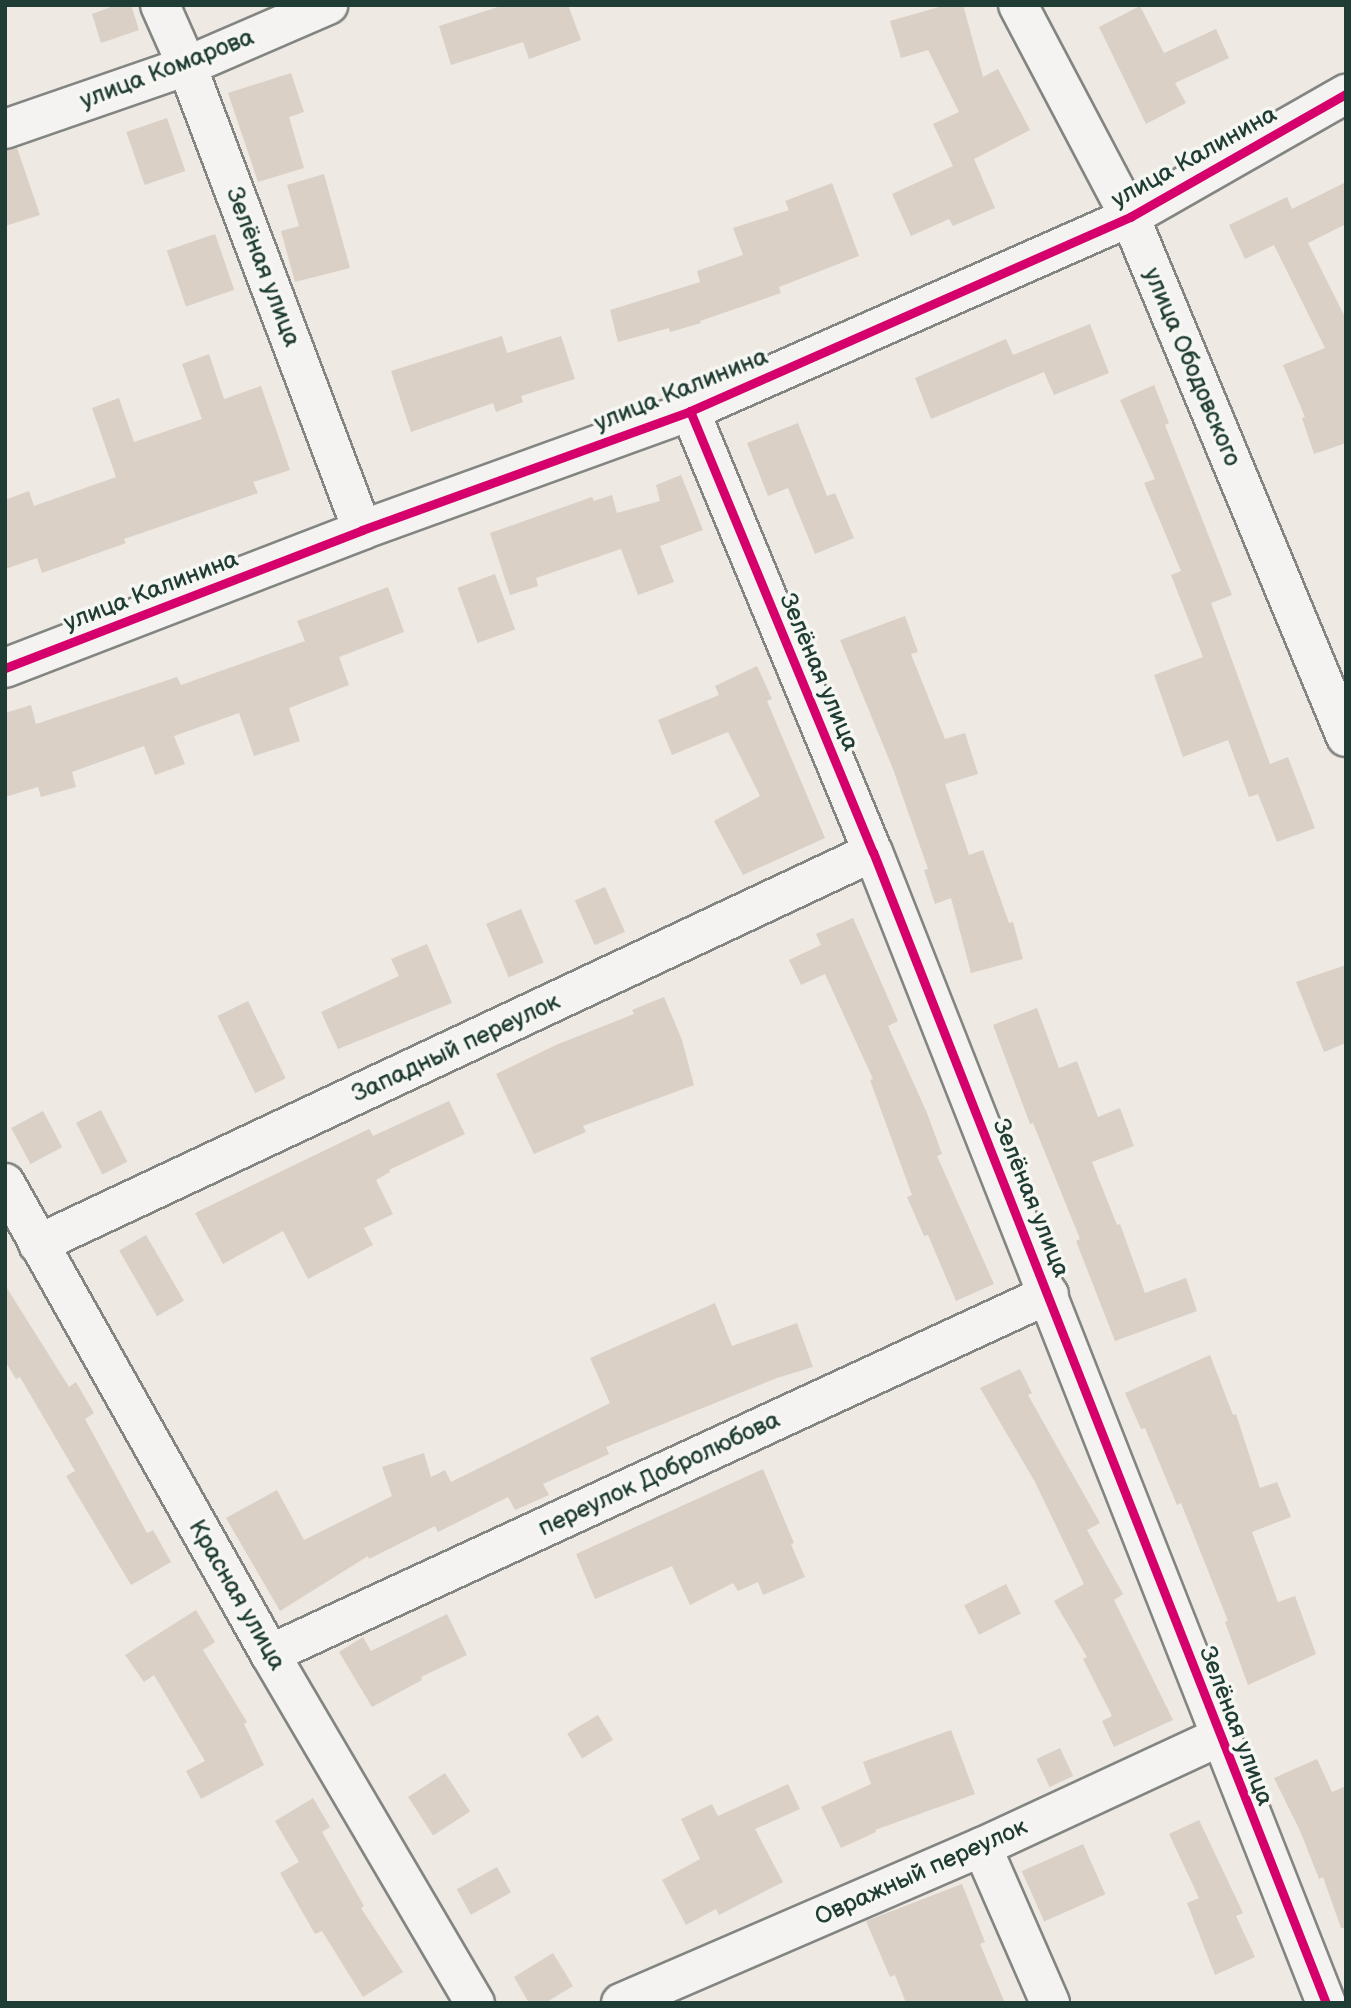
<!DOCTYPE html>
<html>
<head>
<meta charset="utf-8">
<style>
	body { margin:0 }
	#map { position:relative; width:1351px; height:2008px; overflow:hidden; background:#eee9e3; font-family:"Balsamiq Sans",sans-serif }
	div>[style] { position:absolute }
	.building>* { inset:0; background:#dad0c6; transform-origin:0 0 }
	.roads { filter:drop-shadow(2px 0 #828581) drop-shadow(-2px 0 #828581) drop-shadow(0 2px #828581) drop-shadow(0 -2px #828581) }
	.street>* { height:38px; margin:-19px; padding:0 19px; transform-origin:19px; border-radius:19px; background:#f4f3f1 }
	.secondary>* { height:38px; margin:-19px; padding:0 19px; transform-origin:19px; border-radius:19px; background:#f4f3f1 }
	.cycleway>* { height:9px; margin:-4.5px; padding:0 4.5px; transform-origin:4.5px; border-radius:4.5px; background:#d6006c }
	span { translate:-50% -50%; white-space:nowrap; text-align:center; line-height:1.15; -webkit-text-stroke:7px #f6f6f2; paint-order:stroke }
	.street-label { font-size:24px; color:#1f3d34 }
	.frame { position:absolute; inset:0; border:7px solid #1f3d34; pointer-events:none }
</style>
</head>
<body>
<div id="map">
	<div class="building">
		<div style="clip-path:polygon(116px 5px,131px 5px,139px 30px,101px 43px,92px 14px)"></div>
		<div style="clip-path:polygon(504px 5px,568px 5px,581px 40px,529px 59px,523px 42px,451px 65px,439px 26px)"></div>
		<div style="clip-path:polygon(946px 5px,963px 5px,983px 77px,998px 69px,1030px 130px,974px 159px,995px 208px,953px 226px,949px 219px,911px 236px,892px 194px,953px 166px,933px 124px,959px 112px,928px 50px,901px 58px,890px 21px)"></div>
		<div style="clip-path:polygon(1140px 6px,1164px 53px,1216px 29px,1229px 58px,1175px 83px,1186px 103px,1146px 124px,1099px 27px)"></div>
		<div style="clip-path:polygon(291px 73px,304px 112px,289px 117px,304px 168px,258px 182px,228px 93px)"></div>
		<div style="left:167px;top:118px;width:56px;height:43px;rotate:71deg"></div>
		<div style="clip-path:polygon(17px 148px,40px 215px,5px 226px,5px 150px)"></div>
		<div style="clip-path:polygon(324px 174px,350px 268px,295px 282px,281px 231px,299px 226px,287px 185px)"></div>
		<div style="clip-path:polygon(1346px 182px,1346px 224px,1308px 243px,1346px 319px,1346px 443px,1314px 454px,1302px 418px,1305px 417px,1283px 365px,1325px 348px,1274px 245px,1245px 259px,1229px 225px,1287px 197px,1292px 209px)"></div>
		<div style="clip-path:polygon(832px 183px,859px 256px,779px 287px,781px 293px,700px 321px,701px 323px,670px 332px,669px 328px,618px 342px,610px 310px,700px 282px,697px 271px,743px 255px,733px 228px,789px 210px,785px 201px)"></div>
		<div style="left:215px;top:234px;width:59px;height:51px;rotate:71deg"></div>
		<div style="clip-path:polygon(1090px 324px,1109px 373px,1054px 395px,1044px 372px,931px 419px,915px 378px,1006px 339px,1013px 355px)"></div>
		<div style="clip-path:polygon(502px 336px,507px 353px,561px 336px,575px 379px,521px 396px,523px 402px,496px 412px,493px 403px,411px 432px,391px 371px)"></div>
		<div style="clip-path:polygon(209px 354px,224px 399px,261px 386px,290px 470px,253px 482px,258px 493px,124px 539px,126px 543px,42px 573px,37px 558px,5px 569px,5px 500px,29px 491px,34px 506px,116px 477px,92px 408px,119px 398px,134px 442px,202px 419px,182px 364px)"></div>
		<div style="clip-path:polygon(1154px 385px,1169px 423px,1165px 425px,1232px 595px,1211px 603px,1270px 764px,1288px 757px,1315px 828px,1277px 842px,1258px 794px,1249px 797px,1228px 740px,1183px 757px,1154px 675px,1203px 657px,1171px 575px,1181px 571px,1144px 483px,1155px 479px,1120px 400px)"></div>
		<div style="clip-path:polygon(798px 423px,827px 496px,835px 493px,854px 538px,815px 554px,788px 488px,768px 496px,747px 443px)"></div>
		<div style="clip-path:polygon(681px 475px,703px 530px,660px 546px,674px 582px,638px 595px,621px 549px,536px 578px,538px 586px,510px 595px,490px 533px,592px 497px,594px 501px,612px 495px,617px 513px,660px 501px,656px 485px)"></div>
		<div style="left:495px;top:574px;width:59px;height:40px;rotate:70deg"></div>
		<div style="clip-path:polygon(388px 587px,404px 632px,339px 657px,349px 685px,289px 708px,300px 741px,254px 756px,239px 713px,174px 736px,185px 764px,155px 775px,144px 746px,72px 772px,76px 787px,41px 797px,38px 787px,5px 797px,5px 713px,31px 705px,36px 724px,177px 677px,181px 685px,305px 641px,297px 621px)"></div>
		<div style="clip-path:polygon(905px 616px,918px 652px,911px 654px,945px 739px,965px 733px,978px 774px,945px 784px,969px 855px,983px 850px,1009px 923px,1013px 922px,1023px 959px,971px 973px,951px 898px,935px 904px,924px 870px,928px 869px,893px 769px,840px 640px)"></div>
		<div style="clip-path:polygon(757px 666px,772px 699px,767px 701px,825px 838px,743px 875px,714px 821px,760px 796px,728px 732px,672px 755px,658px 720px,719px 695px,715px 686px)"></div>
		<div style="left:605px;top:887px;width:49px;height:33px;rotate:66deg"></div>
		<div style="left:521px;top:909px;width:58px;height:38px;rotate:67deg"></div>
		<div style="clip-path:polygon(853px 918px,898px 1021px,888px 1026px,927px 1113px,942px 1154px,937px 1156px,994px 1284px,956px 1301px,928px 1235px,924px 1236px,907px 1197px,912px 1195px,870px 1080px,873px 1079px,825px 974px,801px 985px,789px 960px,821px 945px,816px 934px)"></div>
		<div style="clip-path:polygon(427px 944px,452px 1003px,338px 1049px,321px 1012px,399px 976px,391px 959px)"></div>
		<div style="clip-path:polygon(1346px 965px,1346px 1043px,1324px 1052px,1296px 982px)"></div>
		<div style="clip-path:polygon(664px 997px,682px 1040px,694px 1085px,583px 1126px,586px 1132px,534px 1154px,496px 1074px,556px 1045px,634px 1014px,632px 1010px)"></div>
		<div style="left:248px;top:1001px;width:86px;height:34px;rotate:64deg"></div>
		<div style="clip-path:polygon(1037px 1008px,1059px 1068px,1077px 1061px,1098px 1117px,1120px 1108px,1134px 1146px,1092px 1162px,1117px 1225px,1120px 1224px,1145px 1293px,1186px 1278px,1197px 1311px,1115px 1341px,1076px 1241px,1080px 1239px,1033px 1123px,1030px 1124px,993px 1025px)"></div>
		<div style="clip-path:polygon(449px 1101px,465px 1134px,389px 1170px,390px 1172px,376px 1180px,393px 1214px,364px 1228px,373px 1245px,308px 1279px,283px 1231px,223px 1264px,195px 1213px,369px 1129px,373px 1136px)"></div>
		<div style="left:101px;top:1110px;width:58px;height:28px;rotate:63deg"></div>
		<div style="left:43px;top:1111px;width:41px;height:36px;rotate:62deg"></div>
		<div style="left:146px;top:1235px;width:76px;height:31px;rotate:60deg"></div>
		<div style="clip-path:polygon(5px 1285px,69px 1387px,76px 1382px,94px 1413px,85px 1419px,147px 1533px,153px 1530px,171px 1562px,131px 1585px,66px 1476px,75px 1471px,20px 1377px,16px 1379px,5px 1361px)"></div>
		<div style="clip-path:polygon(715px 1303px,732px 1346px,797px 1323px,813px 1367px,777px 1378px,606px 1447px,609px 1454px,543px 1484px,549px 1495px,515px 1510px,508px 1497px,438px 1532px,435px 1526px,369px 1559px,368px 1556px,280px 1611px,226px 1518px,277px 1490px,304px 1540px,392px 1496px,382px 1467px,424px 1453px,431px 1477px,445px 1470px,451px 1482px,610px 1403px,590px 1358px)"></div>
		<div style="clip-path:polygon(1210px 1355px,1233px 1415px,1236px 1414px,1260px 1488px,1277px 1482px,1291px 1517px,1252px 1532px,1278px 1602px,1295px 1596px,1316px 1654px,1248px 1685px,1225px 1622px,1228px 1621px,1181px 1503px,1177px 1505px,1145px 1428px,1141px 1429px,1125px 1393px)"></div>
		<div style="clip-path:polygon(1020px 1369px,1032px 1393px,1028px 1395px,1100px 1523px,1087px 1530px,1123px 1594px,1114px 1600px,1173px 1720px,1114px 1747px,1102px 1721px,1112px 1716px,1083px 1659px,1087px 1657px,1054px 1601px,1084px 1584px,1035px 1482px,980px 1388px)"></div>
		<div style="clip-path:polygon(763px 1469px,794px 1543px,791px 1544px,805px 1577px,763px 1595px,758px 1582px,738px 1591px,733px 1583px,690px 1605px,672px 1566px,595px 1599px,576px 1554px)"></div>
		<div style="left:1006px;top:1584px;width:33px;height:47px;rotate:63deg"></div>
		<div style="clip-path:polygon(196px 1610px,215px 1642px,203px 1650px,247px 1722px,244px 1724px,264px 1765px,201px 1799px,186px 1771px,205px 1761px,154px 1675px,144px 1682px,125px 1655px)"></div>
		<div style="clip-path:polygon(447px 1614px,467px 1655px,421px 1677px,422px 1680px,372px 1707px,339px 1652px,363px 1637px,371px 1651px)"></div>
		<div style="left:598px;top:1715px;width:29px;height:36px;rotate:59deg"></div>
		<div style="clip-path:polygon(951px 1730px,975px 1794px,875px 1830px,876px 1832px,841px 1848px,821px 1807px,871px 1784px,863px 1762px)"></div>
		<div style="left:1060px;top:1748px;width:31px;height:26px;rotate:65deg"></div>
		<div style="clip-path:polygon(1317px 1759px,1332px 1792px,1346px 1786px,1346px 1928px,1341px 1928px,1323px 1877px,1319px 1879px,1301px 1833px,1274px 1778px)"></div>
		<div style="left:445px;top:1773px;width:46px;height:44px;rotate:57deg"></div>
		<div style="clip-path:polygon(788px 1784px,800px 1809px,755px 1829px,783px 1882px,719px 1915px,716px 1909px,686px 1925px,662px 1880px,700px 1859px,681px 1819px,712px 1804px,718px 1816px)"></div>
		<div style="clip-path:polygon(313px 1798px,330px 1827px,322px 1832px,364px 1906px,361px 1908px,403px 1972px,363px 1997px,322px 1931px,315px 1934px,280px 1873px,299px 1862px,275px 1821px)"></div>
		<div style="clip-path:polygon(1199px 1820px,1243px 1913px,1236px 1916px,1255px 1957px,1215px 1975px,1187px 1903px,1199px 1898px,1169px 1834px)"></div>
		<div style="left:1083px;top:1844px;width:55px;height:67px;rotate:66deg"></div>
		<div style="left:497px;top:1867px;width:29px;height:46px;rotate:61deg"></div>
		<div style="clip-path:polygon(962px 1884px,985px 1942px,980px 1944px,1005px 2003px,906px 2003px,895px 1975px,890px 1977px,866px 1921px)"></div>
		<div style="clip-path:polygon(553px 1953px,573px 1986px,545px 2003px,529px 2003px,514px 1977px)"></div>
	</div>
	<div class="roads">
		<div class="street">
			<div style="left:160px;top:5px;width:67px;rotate:66.1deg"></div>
			<div style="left:187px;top:66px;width:496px;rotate:69.3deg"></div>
			<div style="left:5px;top:129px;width:193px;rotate:-19.1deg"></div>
			<div style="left:187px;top:66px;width:154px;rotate:-23.4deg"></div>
			<div style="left:690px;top:411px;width:477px;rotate:67.5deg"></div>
			<div style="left:873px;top:852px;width:1237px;rotate:68.52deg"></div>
			<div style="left:5px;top:668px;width:383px;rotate:-21.1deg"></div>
			<div style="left:362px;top:530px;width:349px;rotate:-19.9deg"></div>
			<div style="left:690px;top:411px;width:481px;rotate:-23.8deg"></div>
			<div style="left:1130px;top:217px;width:249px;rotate:-29.7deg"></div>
			<div style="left:5px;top:1183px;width:540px;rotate:60.64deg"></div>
			<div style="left:270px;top:1654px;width:405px;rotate:59.6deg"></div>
			<div style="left:38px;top:1244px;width:922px;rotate:-25.15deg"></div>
			<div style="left:270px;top:1654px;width:858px;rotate:-24.8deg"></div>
			<div style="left:982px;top:1847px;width:170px;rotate:66.4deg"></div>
			<div style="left:621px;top:2003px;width:393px;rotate:-23.4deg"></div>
			<div style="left:982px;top:1847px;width:261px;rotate:-24.9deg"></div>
		</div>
		<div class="secondary">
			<div style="left:1018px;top:5px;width:240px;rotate:62.2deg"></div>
			<div style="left:1130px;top:217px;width:563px;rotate:67.44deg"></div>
		</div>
	</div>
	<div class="cycleway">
		<div style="left:690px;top:411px;width:477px;rotate:67.5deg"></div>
		<div style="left:873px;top:852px;width:1237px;rotate:68.52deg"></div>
		<div style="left:5px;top:668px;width:383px;rotate:-21.1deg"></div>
		<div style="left:362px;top:530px;width:349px;rotate:-19.9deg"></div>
		<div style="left:690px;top:411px;width:481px;rotate:-23.8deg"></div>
		<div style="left:1130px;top:217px;width:249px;rotate:-29.7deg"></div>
	</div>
	<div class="street-label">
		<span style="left:167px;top:69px;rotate:-21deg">улица Комарова</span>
		<span style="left:1194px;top:157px;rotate:-29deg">улица Калинина</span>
		<span style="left:263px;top:267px;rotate:69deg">Зелёная улица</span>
		<span style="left:1192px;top:367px;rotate:67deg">улица Ободовского</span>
		<span style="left:681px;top:390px;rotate:-22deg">улица Калинина</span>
		<span style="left:151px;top:591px;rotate:-21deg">улица Калинина</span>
		<span style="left:819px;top:672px;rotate:67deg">Зелёная улица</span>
		<span style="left:456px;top:1048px;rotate:-25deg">Западный переулок</span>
		<span style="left:1031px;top:1198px;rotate:68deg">Зелёная улица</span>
		<span style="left:659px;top:1474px;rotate:-25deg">переулок Добролюбова</span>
		<span style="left:237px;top:1595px;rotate:60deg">Красная улица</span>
		<span style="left:1236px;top:1726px;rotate:69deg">Зелёная улица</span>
		<span style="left:921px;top:1872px;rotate:-24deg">Овражный переулок</span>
	</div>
	<div class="frame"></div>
</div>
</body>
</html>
